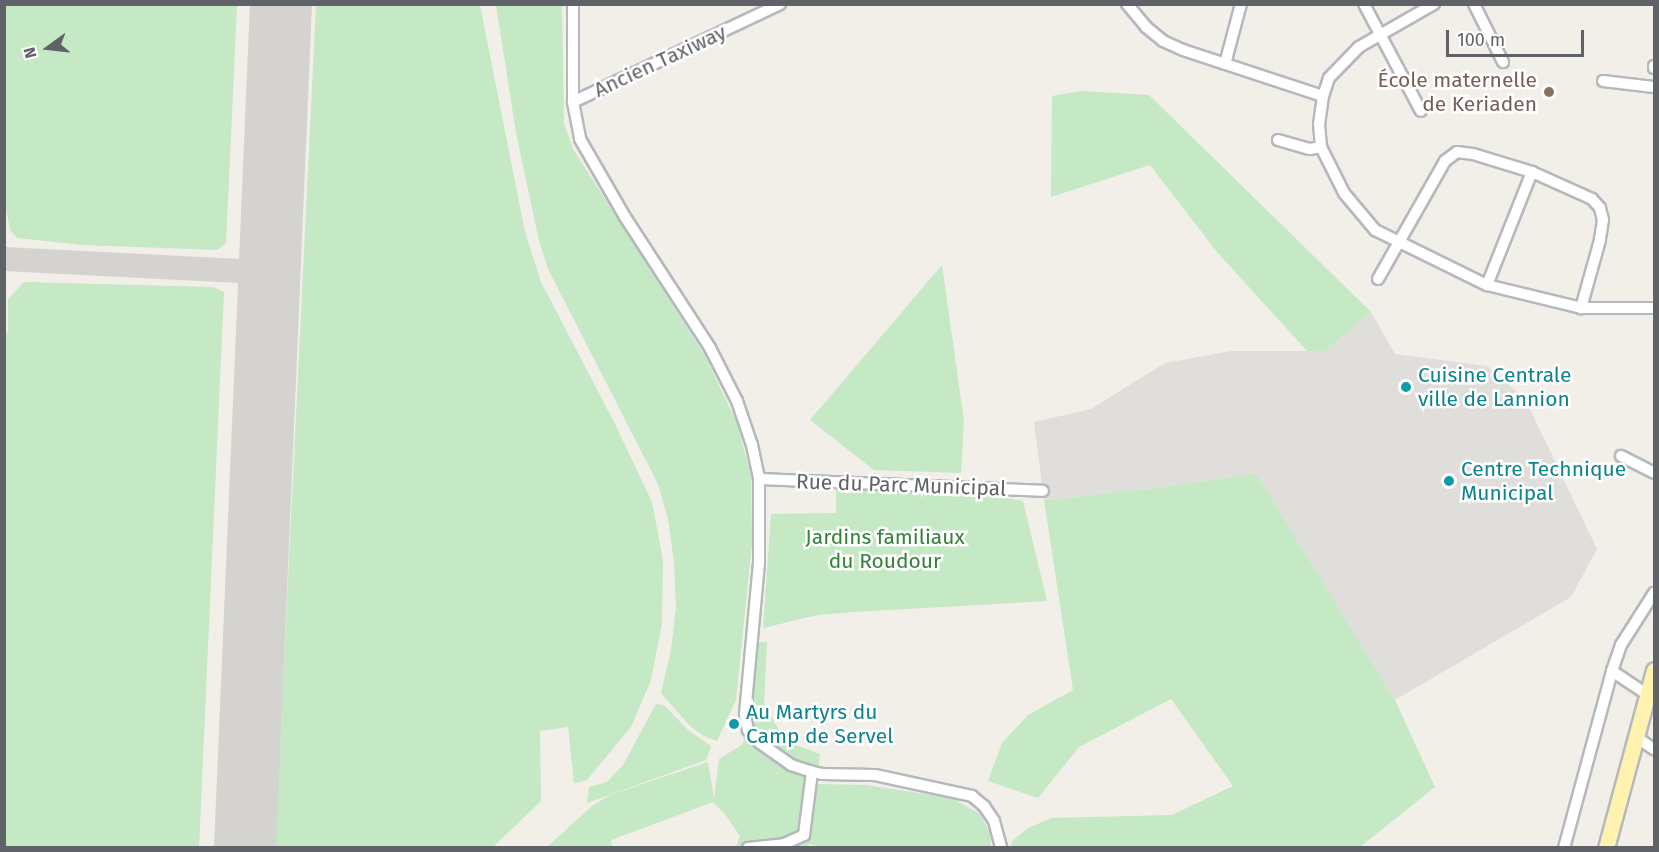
<!DOCTYPE html>
<html>
<head>
<meta charset="utf-8">
<style>
	body { margin:0 }
	#map { position:relative; width:1659px; height:852px; overflow:hidden; background:#f1efe8; font-family:"Fira Sans",sans-serif }
	div>[style] { position:absolute }
	.industrial>* { inset:0; background:#e0deda }
	.green>* { inset:0; background:#c5e8c5 }
	.taxiway>* { height:24px; margin:-12px; padding:0 12px; transform-origin:12px; border-radius:12px; background:#d4d3d0 }
	.runway>* { height:62px; margin:-31px; padding:0 31px; transform-origin:31px; border-radius:31px; background:#d4d3d0 }
	.roads { filter:drop-shadow(2px 0 #b5b8bc) drop-shadow(-2px 0 #b5b8bc) drop-shadow(0 2px #b5b8bc) drop-shadow(0 -2px #b5b8bc) }
	.street>* { height:10px; margin:-5px; padding:0 5px; transform-origin:5px; border-radius:5px; background:#fff }
	.primary>* { height:15px; margin:-7.5px; padding:0 7.5px; transform-origin:7.5px; border-radius:7.5px; background:#fff2af }
	.dots>* { width:16px; height:16px; translate:-50% -50%; box-sizing:border-box; border:3px solid #fff; border-radius:50% }
	span { translate:-50% -50%; white-space:nowrap; text-align:center; line-height:1.15; -webkit-text-stroke:5px #fff; paint-order:stroke }
	.street-label { font-size:21px; color:#5f6368 }
	.education-label { font-size:21px; color:#785e54 }
	.right { translate:-100% -50%; text-align:right }
	.culture-label { font-size:21px; color:#0d838f }
	.left { translate:0 -50%; text-align:left }
	.park-label { font-size:21px; color:#348238 }
	.frame { position:absolute; inset:0; border:6px solid #5f6368; pointer-events:none }
	.north { position:absolute; left:18px; top:18px; width:60px; height:60px; -webkit-text-stroke:4px #fff; paint-order:stroke; rotate:255deg; font-size:16px; font-weight:700; line-height:24px; text-align:center; color:#5f6368 }
	.north::after { content:''; display:block; margin:auto; width:21px; height:27px; background:#5f6368; clip-path:polygon(50% 0,100% 100%,50% 72%,0 100%) }
	.scale { position:absolute; left:1446px; top:30px; width:138px; height:27px; box-sizing:border-box; border:3px solid #5f6368; border-top:0; padding-left:8px; font-size:18px; line-height:21px; white-space:nowrap; color:#5f6368; -webkit-text-stroke:4px #fff; paint-order:stroke }
</style>
</head>
<body>
<div id="map">
	<div class="industrial">
		<div style="clip-path:polygon(1371px 312px,1395px 354px,1487px 366px,1525px 399px,1597px 549px,1571px 597px,1395px 700px,1256px 473px,1157px 488px,1044px 500px,1034px 422px,1091px 409px,1165px 363px,1231px 351px,1325px 351px)"></div>
	</div>
	<div class="green">
		<div style="clip-path:polygon(4px 5px,237px 5px,226px 243px,217px 250px,83px 245px,17px 238px,10px 230px,5px 203px)"></div>
		<div style="clip-path:polygon(316px 5px,480px 5px,525px 232px,541px 282px,615px 424px,652px 502px,663px 560px,662px 623px,651px 680px,631px 727px,587px 780px,574px 783px,568px 727px,540px 731px,541px 801px,493px 847px,275px 847px)"></div>
		<div style="clip-path:polygon(496px 5px,562px 5px,564px 123px,573px 149px,705px 356px,737px 423px,751px 475px,752px 544px,736px 700px,717px 741px,702px 735px,689px 725px,661px 693px,671px 650px,676px 607px,674px 562px,668px 519px,658px 484px,548px 269px,539px 241px,516px 133px)"></div>
		<div style="clip-path:polygon(1081px 91px,1149px 95px,1371px 312px,1325px 351px,1307px 351px,1217px 252px,1150px 165px,1051px 197px,1052px 96px)"></div>
		<div style="clip-path:polygon(942px 265px,964px 421px,961px 473px,874px 470px,810px 420px)"></div>
		<div style="clip-path:polygon(24px 282px,213px 287px,224px 292px,199px 847px,5px 847px,4px 340px,8px 330px,8px 299px)"></div>
		<div style="clip-path:polygon(1256px 473px,1395px 700px,1435px 787px,1360px 847px,1011px 847px,1012px 841px,1028px 828px,1052px 818px,1172px 815px,1233px 786px,1171px 699px,1079px 747px,1038px 798px,988px 781px,1002px 743px,1028px 715px,1073px 690px,1044px 500px,1157px 488px)"></div>
		<div style="clip-path:polygon(836px 487px,975px 493px,1023px 501px,1047px 601px,854px 612px,818px 615px,763px 628px,771px 514px,836px 513px)"></div>
		<div style="clip-path:polygon(757px 642px,767px 642px,764px 703px,785px 741px,820px 754px,817px 784px,866px 785px,952px 798px,980px 814px,990px 833px,991px 847px,828px 848px,809px 844px,807px 848px,736px 847px,740px 836px,725px 814px,713px 802px,611px 840px,612px 847px,546px 848px,592px 806px,610px 795px,708px 762px,714px 799px,719px 759px,743px 744px)"></div>
		<div style="clip-path:polygon(656px 704px,664px 705px,688px 730px,711px 746px,706px 760px,587px 803px,589px 787px,607px 782px,623px 765px)"></div>
	</div>
	<div class="taxiway">
		<div style="left:4px;top:259px;width:241px;rotate:2.9deg"></div>
		<div style="left:245px;top:271px;width:20px;rotate:30deg"></div>
		<div style="left:262px;top:281px;width:9px;rotate:54deg"></div>
		<div style="left:267px;top:288px;width:13px;rotate:81deg"></div>
		<div style="left:245px;top:271px;width:21px;rotate:-28deg"></div>
		<div style="left:264px;top:261px;width:17px;rotate:-66deg"></div>
	</div>
	<div class="runway">
		<div style="left:245px;top:848px;width:845px;rotate:-87.56deg"></div>
	</div>
	<div class="roads">
		<div class="street">
			<div style="left:573px;top:4px;width:98px;rotate:90deg"></div>
			<div style="left:573px;top:102px;width:38px;rotate:79deg"></div>
			<div style="left:580px;top:139px;width:90px;rotate:60deg"></div>
			<div style="left:625px;top:217px;width:156px;rotate:57deg"></div>
			<div style="left:710px;top:348px;width:59px;rotate:63deg"></div>
			<div style="left:737px;top:401px;width:46px;rotate:71.2deg"></div>
			<div style="left:752px;top:445px;width:35px;rotate:78deg"></div>
			<div style="left:759px;top:479px;width:84px;rotate:90deg"></div>
			<div style="left:759px;top:563px;width:153px;rotate:95.3deg"></div>
			<div style="left:745px;top:715px;width:15px;rotate:79deg"></div>
			<div style="left:748px;top:730px;width:18px;rotate:47deg"></div>
			<div style="left:760px;top:743px;width:38px;rotate:35deg"></div>
			<div style="left:791px;top:765px;width:22px;rotate:18deg"></div>
			<div style="left:812px;top:772px;width:10px;rotate:11deg"></div>
			<div style="left:822px;top:774px;width:53px;rotate:1.1deg"></div>
			<div style="left:875px;top:775px;width:99px;rotate:12.2deg"></div>
			<div style="left:972px;top:796px;width:16px;rotate:40deg"></div>
			<div style="left:984px;top:806px;width:18px;rotate:56deg"></div>
			<div style="left:994px;top:821px;width:28px;rotate:75deg"></div>
			<div style="left:1127px;top:4px;width:30px;rotate:50deg"></div>
			<div style="left:1146px;top:27px;width:22px;rotate:39deg"></div>
			<div style="left:1163px;top:41px;width:22px;rotate:24deg"></div>
			<div style="left:1183px;top:50px;width:147px;rotate:18.2deg"></div>
			<div style="left:1364px;top:4px;width:121px;rotate:62deg"></div>
			<div style="left:1434px;top:4px;width:86px;rotate:150.2deg"></div>
			<div style="left:1359px;top:47px;width:43px;rotate:134.1deg"></div>
			<div style="left:1329px;top:78px;width:19px;rotate:108deg"></div>
			<div style="left:1323px;top:96px;width:28px;rotate:98deg"></div>
			<div style="left:1319px;top:124px;width:23px;rotate:85deg"></div>
			<div style="left:1321px;top:147px;width:51px;rotate:63.4deg"></div>
			<div style="left:1344px;top:193px;width:48px;rotate:50deg"></div>
			<div style="left:1375px;top:230px;width:125px;rotate:26.2deg"></div>
			<div style="left:1487px;top:285px;width:97px;rotate:13.7deg"></div>
			<div style="left:1581px;top:308px;width:73px"></div>
			<div style="left:1474px;top:4px;width:65px;rotate:63.4deg"></div>
			<div style="left:1225px;top:64px;width:62px;rotate:-75.1deg"></div>
			<div style="left:1654px;top:66px;width:2px;rotate:90deg"></div>
			<div style="left:1603px;top:81px;width:51px;rotate:6.7deg"></div>
			<div style="left:573px;top:102px;width:229px;rotate:-25.3deg"></div>
			<div style="left:1278px;top:140px;width:33px;rotate:16deg"></div>
			<div style="left:1310px;top:149px;width:11px;rotate:-10deg"></div>
			<div style="left:1378px;top:279px;width:136px;rotate:-60.4deg"></div>
			<div style="left:1445px;top:161px;width:15px;rotate:-37deg"></div>
			<div style="left:1457px;top:152px;width:16px;rotate:7deg"></div>
			<div style="left:1473px;top:154px;width:62px;rotate:17deg"></div>
			<div style="left:1532px;top:172px;width:66px;rotate:24.2deg"></div>
			<div style="left:1592px;top:199px;width:12px;rotate:48deg"></div>
			<div style="left:1600px;top:208px;width:12px;rotate:76deg"></div>
			<div style="left:1603px;top:220px;width:20px;rotate:99deg"></div>
			<div style="left:1600px;top:240px;width:71px;rotate:105.6deg"></div>
			<div style="left:1487px;top:285px;width:122px;rotate:-68.3deg"></div>
			<div style="left:1621px;top:456px;width:37px;rotate:27deg"></div>
			<div style="left:759px;top:479px;width:284px;rotate:2.4deg"></div>
			<div style="left:1612px;top:671px;width:43px;rotate:33.7deg"></div>
			<div style="left:1636px;top:737px;width:22px;rotate:34deg"></div>
			<div style="left:748px;top:848px;width:36px;rotate:-6deg"></div>
			<div style="left:784px;top:844px;width:22px;rotate:-24deg"></div>
			<div style="left:804px;top:835px;width:64px;rotate:-82.8deg"></div>
			<div style="left:1564px;top:848px;width:183px;rotate:-74.8deg"></div>
			<div style="left:1612px;top:671px;width:28px;rotate:-71deg"></div>
			<div style="left:1621px;top:645px;width:62px;rotate:-57.6deg"></div>
		</div>
		<div class="primary">
			<div style="left:1606px;top:848px;width:184px;rotate:-74.9deg"></div>
		</div>
	</div>
	<div class="dots">
		<div style="left:1549px;top:92px;background:#8d6e63"></div>
		<div style="left:1406px;top:387px;background:#0f9aa8"></div>
		<div style="left:1449px;top:481px;background:#0f9aa8"></div>
		<div style="left:734px;top:724px;background:#0f9aa8"></div>
	</div>
	<div class="street-label">
		<span style="left:660px;top:61px;rotate:-25deg">Ancien Taxiway</span>
		<span style="left:901px;top:485px;rotate:2deg">Rue du Parc Municipal</span>
	</div>
	<div class="education-label">
		<span class="right" style="left:1537px;top:92px">École maternelle<br>de Keriaden</span>
	</div>
	<div class="culture-label">
		<span class="left" style="left:1418px;top:387px">Cuisine Centrale<br>ville de Lannion</span>
		<span class="left" style="left:1461px;top:481px">Centre Technique<br>Municipal</span>
		<span class="left" style="left:746px;top:724px">Au Martyrs du<br>Camp de Servel</span>
	</div>
	<div class="park-label">
		<span style="left:885px;top:549px">Jardins familiaux<br>du Roudour</span>
	</div>
	<div class="frame"></div>
	<div class="north">N</div>
	<div class="scale">100 m</div>
</div>
</body>
</html>
